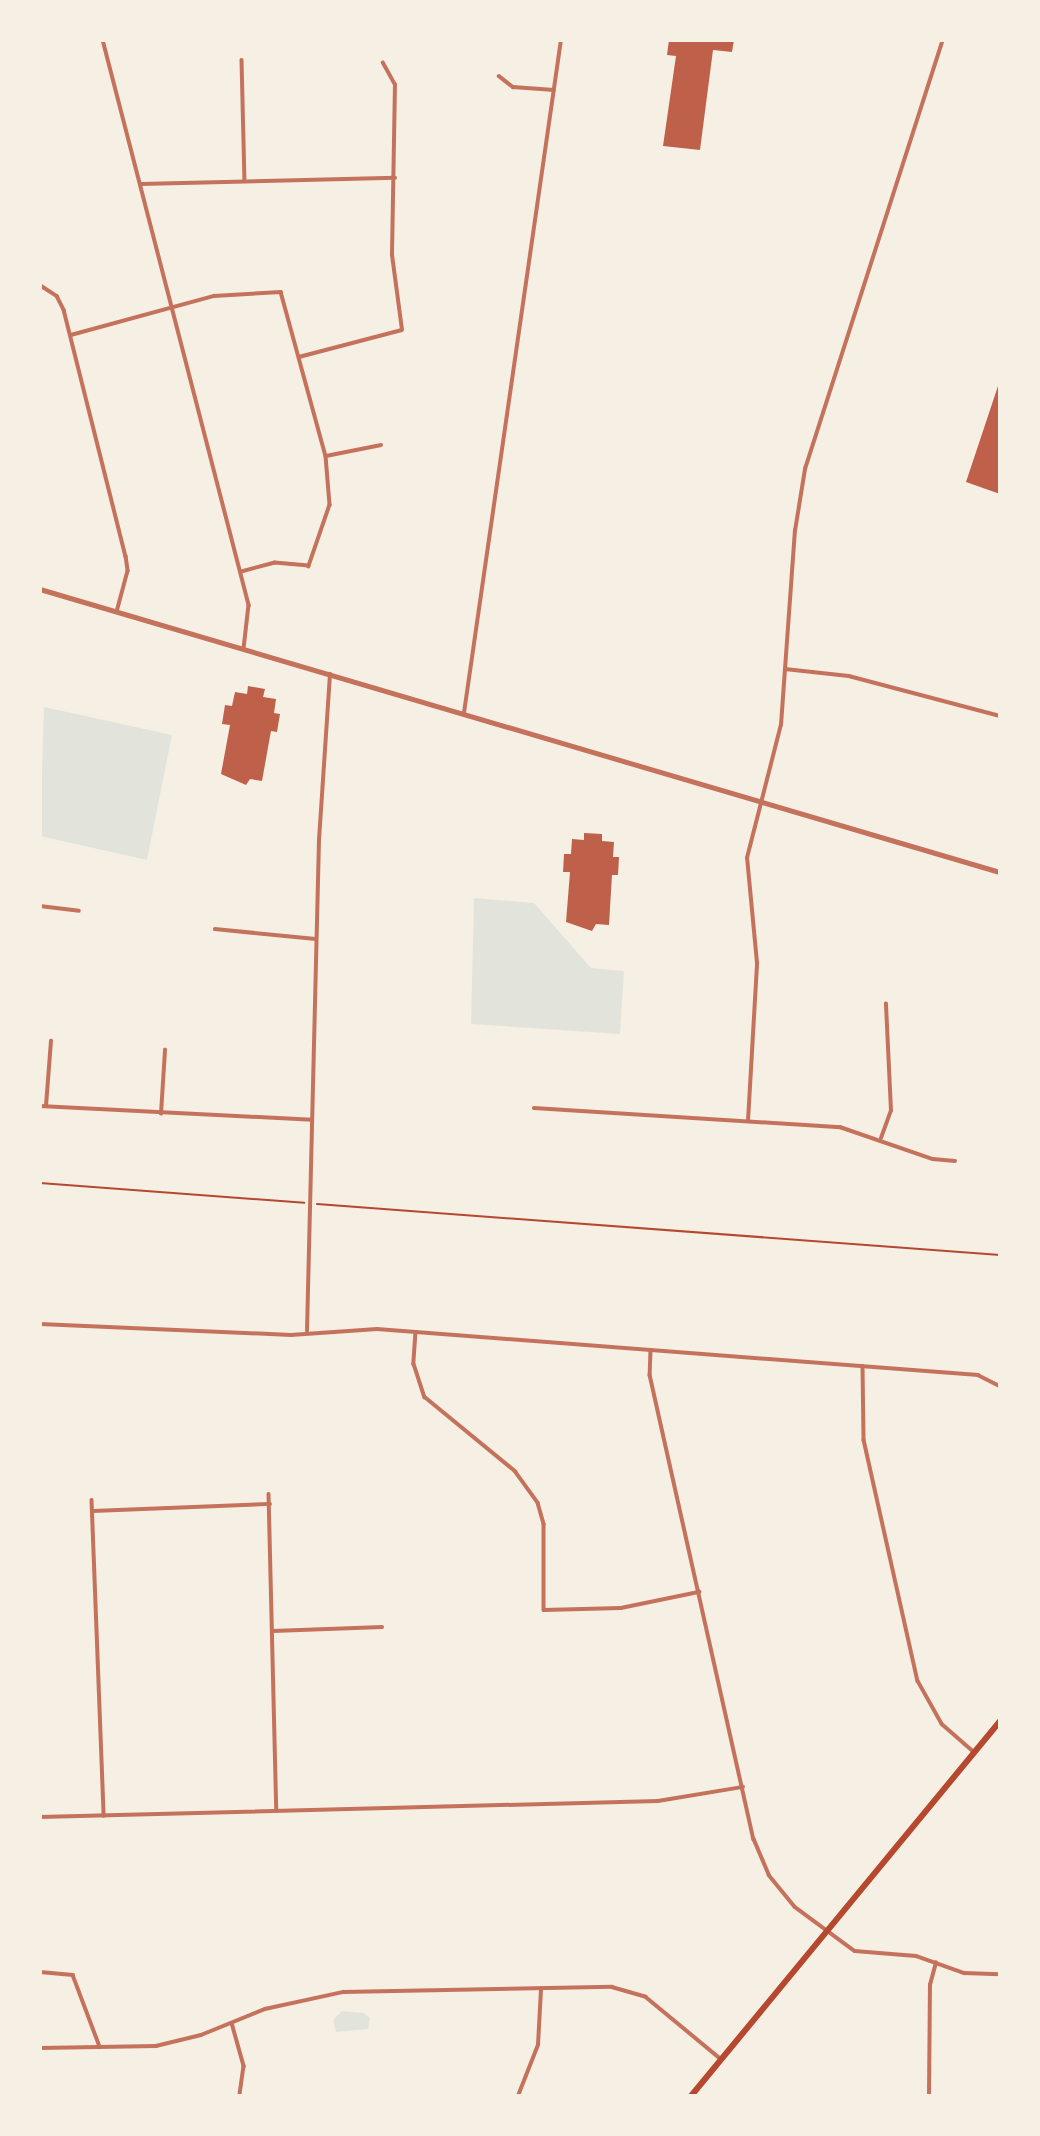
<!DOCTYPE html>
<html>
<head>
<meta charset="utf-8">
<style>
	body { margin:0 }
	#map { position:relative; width:1040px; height:2136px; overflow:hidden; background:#f6efe4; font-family:Cabin,sans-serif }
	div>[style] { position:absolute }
	.green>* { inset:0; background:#e2e4dc }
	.building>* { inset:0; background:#bf614a }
	.path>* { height:2px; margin:-1px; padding:0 1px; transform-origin:1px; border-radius:1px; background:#b5482f }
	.minor>* { height:3.5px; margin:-1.75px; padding:0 1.75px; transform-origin:1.75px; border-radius:1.75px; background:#c5725c }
	.tertiary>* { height:4.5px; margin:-2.25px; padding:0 2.25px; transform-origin:2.25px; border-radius:2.25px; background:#c5725c }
	.primary>* { height:6px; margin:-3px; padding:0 3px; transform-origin:3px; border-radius:3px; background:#b5482f }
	span { translate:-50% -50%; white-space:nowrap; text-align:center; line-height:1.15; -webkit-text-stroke:6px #f6efe4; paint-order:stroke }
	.frame { position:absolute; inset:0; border:42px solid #f6efe4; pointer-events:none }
</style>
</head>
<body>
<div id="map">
	<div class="green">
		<div style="clip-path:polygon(44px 707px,172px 735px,147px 860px,40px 836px)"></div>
		<div style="clip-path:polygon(474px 898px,534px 903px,591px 968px,624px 971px,620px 1034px,471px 1024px)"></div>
		<div style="clip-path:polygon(342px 2011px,364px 2013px,370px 2018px,368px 2029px,336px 2032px,333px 2020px)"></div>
	</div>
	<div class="building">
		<div style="clip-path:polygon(669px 40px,734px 40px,732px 52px,713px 50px,700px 150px,663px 146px,676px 56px,667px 55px)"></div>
		<div style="clip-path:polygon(1000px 380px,1000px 494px,966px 482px)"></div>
		<div style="clip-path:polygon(248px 686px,265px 689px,263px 697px,276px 699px,274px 713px,280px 714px,277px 732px,271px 731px,262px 781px,250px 779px,246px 785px,221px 774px,230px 725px,222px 724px,225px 705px,232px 706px,235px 692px,247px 694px)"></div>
		<div style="clip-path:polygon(584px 833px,602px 834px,602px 841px,614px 842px,613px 857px,619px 857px,618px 875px,612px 875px,609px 925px,596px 924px,592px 931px,566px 922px,570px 872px,563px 872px,564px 854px,571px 854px,572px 839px,584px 840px)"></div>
	</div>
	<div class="path">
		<div style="left:40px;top:1183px;width:265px;rotate:4.3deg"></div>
		<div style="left:317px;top:1204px;width:685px;rotate:4.27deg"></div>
	</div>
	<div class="minor">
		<div style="left:103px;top:40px;width:584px;rotate:75.51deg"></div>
		<div style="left:249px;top:605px;width:44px;rotate:96.5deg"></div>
		<div style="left:242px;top:60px;width:120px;rotate:88.6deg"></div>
		<div style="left:499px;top:76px;width:18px;rotate:38deg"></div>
		<div style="left:513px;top:87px;width:41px;rotate:4.2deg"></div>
		<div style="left:141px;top:184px;width:254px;rotate:-1.4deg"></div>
		<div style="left:40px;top:285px;width:20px;rotate:33deg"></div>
		<div style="left:57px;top:296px;width:16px;rotate:63deg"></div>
		<div style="left:64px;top:310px;width:254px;rotate:75.9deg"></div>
		<div style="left:126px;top:556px;width:15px;rotate:82deg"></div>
		<div style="left:128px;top:571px;width:42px;rotate:105deg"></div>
		<div style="left:71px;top:335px;width:148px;rotate:-15.3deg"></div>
		<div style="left:214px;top:296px;width:67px;rotate:-3.4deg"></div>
		<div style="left:281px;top:292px;width:170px;rotate:74.7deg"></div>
		<div style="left:326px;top:456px;width:49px;rotate:85.3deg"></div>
		<div style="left:330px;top:505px;width:65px;rotate:109deg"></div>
		<div style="left:309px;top:566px;width:34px;rotate:-175deg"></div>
		<div style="left:275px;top:563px;width:35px;rotate:165deg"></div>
		<div style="left:299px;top:357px;width:106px;rotate:-14.7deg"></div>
		<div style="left:402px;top:330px;width:76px;rotate:-97.6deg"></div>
		<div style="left:392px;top:255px;width:170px;rotate:-89deg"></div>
		<div style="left:395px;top:85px;width:25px;rotate:-119deg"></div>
		<div style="left:326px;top:456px;width:56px;rotate:-11.3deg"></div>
		<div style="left:785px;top:669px;width:64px;rotate:6.2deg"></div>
		<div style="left:849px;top:676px;width:156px;rotate:14.8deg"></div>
		<div style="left:464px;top:713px;width:680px;rotate:-81.8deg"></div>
		<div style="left:40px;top:906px;width:39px;rotate:7deg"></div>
		<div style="left:215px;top:929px;width:101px;rotate:5.7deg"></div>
		<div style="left:40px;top:1106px;width:272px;rotate:2.9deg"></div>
		<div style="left:46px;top:1106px;width:65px;rotate:-85.6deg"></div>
		<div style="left:534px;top:1108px;width:307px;rotate:3.6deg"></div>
		<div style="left:840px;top:1127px;width:98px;rotate:19deg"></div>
		<div style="left:933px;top:1159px;width:22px;rotate:5deg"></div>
		<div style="left:161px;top:1114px;width:64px;rotate:-86.4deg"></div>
		<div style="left:748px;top:1121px;width:158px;rotate:-86.7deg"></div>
		<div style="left:757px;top:963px;width:105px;rotate:-95.4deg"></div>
		<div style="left:747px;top:858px;width:137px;rotate:-75.7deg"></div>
		<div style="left:781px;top:725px;width:195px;rotate:-85.9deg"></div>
		<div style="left:795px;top:531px;width:63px;rotate:-80.8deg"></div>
		<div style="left:805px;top:469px;width:451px;rotate:-72.2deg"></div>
		<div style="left:881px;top:1138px;width:29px;rotate:-70deg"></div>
		<div style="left:891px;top:1111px;width:107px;rotate:-92.7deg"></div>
		<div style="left:40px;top:1324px;width:251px;rotate:2.5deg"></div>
		<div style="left:291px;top:1335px;width:86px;rotate:-4deg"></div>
		<div style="left:377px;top:1329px;width:603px;rotate:4.38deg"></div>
		<div style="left:978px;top:1375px;width:25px;rotate:27deg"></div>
		<div style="left:307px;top:1331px;width:491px;rotate:-88.6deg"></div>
		<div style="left:319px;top:840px;width:166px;rotate:-86.2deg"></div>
		<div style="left:416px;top:1332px;width:32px;rotate:94deg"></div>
		<div style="left:414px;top:1364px;width:35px;rotate:72deg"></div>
		<div style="left:425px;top:1397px;width:117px;rotate:39.4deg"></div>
		<div style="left:515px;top:1471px;width:39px;rotate:54deg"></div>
		<div style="left:538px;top:1503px;width:22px;rotate:74deg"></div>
		<div style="left:544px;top:1524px;width:86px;rotate:90deg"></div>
		<div style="left:544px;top:1610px;width:77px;rotate:-1.5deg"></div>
		<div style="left:621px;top:1608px;width:80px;rotate:-11.6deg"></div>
		<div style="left:651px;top:1350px;width:25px;rotate:92deg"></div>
		<div style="left:650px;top:1375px;width:476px;rotate:77.4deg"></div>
		<div style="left:754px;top:1839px;width:39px;rotate:67deg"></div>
		<div style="left:769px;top:1875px;width:41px;rotate:50.9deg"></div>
		<div style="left:795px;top:1907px;width:74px;rotate:36.3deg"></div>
		<div style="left:855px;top:1951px;width:61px;rotate:4.7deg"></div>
		<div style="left:916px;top:1956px;width:51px;rotate:19.5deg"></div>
		<div style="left:964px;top:1973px;width:36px;rotate:2deg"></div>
		<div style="left:863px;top:1366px;width:74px;rotate:89.2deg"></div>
		<div style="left:864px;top:1440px;width:247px;rotate:77.4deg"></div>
		<div style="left:918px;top:1681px;width:49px;rotate:60.8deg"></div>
		<div style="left:942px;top:1724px;width:43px;rotate:41.2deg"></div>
		<div style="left:269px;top:1494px;width:317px;rotate:88.6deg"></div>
		<div style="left:92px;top:1500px;width:316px;rotate:87.8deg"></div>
		<div style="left:93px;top:1511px;width:177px;rotate:-2.3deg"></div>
		<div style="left:273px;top:1631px;width:109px;rotate:-2.1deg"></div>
		<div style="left:40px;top:1817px;width:618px;rotate:-1.48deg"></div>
		<div style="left:658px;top:1801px;width:86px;rotate:-9.4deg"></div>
		<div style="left:40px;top:1972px;width:33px;rotate:5deg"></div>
		<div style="left:73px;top:1975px;width:77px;rotate:69.4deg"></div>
		<div style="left:232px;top:2023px;width:45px;rotate:74.4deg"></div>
		<div style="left:244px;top:2066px;width:30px;rotate:98deg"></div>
		<div style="left:40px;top:2048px;width:116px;rotate:-1deg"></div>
		<div style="left:156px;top:2046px;width:46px;rotate:-13.7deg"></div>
		<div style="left:201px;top:2035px;width:69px;rotate:-22.1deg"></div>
		<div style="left:265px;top:2009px;width:80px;rotate:-12.3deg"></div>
		<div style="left:343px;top:1992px;width:269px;rotate:-1.1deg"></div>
		<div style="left:612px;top:1987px;width:35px;rotate:16deg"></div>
		<div style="left:646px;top:1997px;width:97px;rotate:39.6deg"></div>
		<div style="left:518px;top:2096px;width:55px;rotate:-68.6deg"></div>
		<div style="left:538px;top:2045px;width:56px;rotate:-86.9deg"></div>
		<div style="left:929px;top:2096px;width:111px;rotate:-89.5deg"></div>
		<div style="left:930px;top:1985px;width:23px;rotate:-75deg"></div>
	</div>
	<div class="tertiary">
		<div style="left:40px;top:589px;width:1001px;rotate:16.43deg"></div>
	</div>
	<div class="primary">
		<div style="left:691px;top:2096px;width:486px;rotate:-50.5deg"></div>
	</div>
	<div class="frame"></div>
</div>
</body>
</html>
